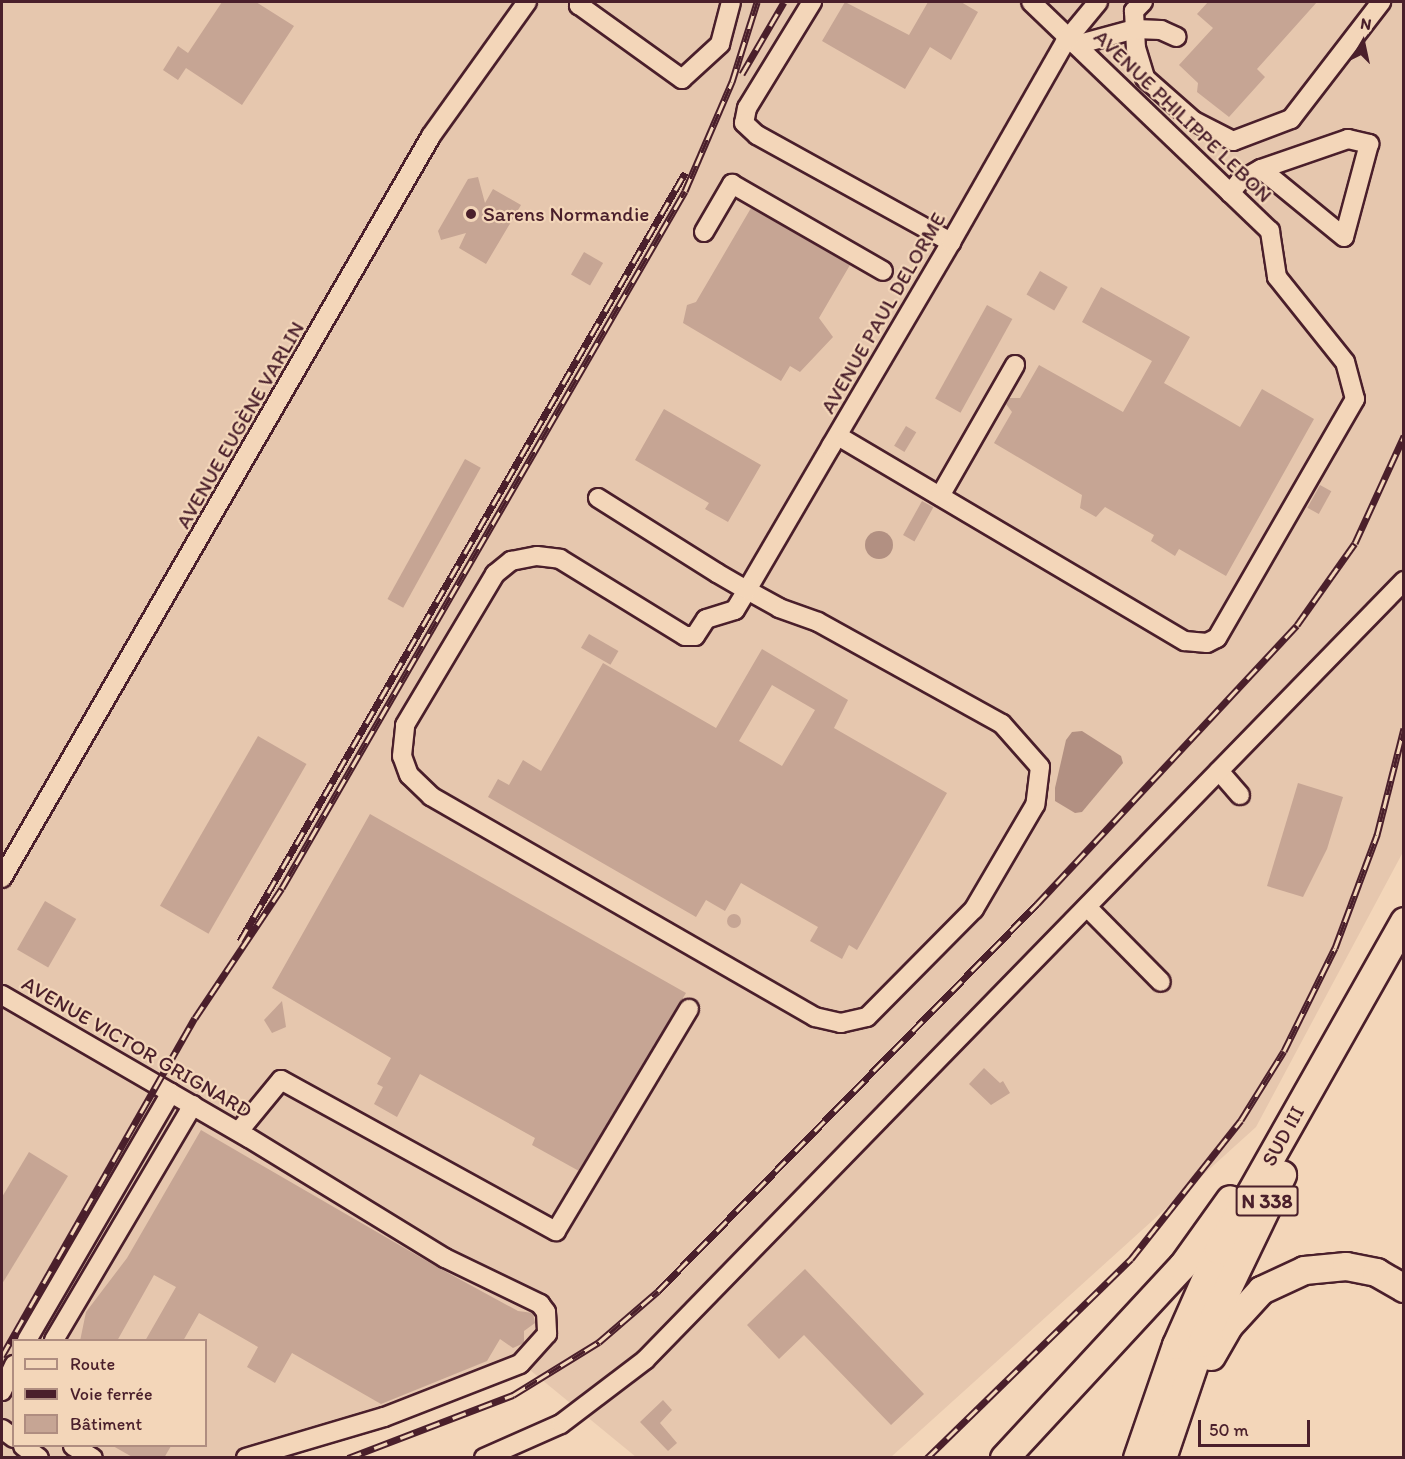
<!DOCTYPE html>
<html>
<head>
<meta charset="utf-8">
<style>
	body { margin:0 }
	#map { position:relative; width:1405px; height:1459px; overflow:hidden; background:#f3d6b9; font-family:Itim,sans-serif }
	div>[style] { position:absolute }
	.built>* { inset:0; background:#e6c7ae }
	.water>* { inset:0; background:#b29082 }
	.round { border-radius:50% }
	.building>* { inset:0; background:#c6a594; transform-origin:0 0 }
	.roads { filter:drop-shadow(2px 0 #4a1f2b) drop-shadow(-2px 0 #4a1f2b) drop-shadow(0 2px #4a1f2b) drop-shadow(0 -2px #4a1f2b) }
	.minor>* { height:18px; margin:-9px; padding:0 9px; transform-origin:9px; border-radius:9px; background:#f3d6b9 }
	.highway>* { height:27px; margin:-13.5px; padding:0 13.5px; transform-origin:13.5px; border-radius:13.5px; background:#f3d6b9 }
	.rail>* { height:7px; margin-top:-3.5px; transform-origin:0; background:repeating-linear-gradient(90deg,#f3d6b9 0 14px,#4a1f2b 0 28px); box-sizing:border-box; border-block:2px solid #4a1f2b }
	.dots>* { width:16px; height:16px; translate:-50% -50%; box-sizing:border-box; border:3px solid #f3d6b9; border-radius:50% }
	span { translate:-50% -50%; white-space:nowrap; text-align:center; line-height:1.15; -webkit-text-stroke:4.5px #f3d6b9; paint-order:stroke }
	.shield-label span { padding:2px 4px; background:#f3d6b9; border:2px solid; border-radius:4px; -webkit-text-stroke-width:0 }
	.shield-label { font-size:20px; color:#4a1f2b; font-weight:700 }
	.street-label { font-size:21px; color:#4a1f2b }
	.poi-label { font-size:21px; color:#4a1f2b }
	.left { translate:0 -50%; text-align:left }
	.frame { position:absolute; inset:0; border:3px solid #4a1f2b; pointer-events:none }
	.legend { position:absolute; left:12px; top:1339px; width:195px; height:108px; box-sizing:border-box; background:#f3d6b9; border:2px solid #af8d80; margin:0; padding:8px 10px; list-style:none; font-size:18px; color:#4a1f2b }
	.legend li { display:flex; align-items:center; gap:12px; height:30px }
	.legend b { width:30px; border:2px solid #af8d80 }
	.north { position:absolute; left:1333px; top:12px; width:60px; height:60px; -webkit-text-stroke:4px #f3d6b9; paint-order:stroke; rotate:9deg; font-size:16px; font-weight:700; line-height:24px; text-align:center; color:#4a1f2b }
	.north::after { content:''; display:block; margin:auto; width:21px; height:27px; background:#4a1f2b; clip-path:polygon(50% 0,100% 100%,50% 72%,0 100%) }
	.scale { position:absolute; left:1198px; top:1420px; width:112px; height:27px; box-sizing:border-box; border:3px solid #4a1f2b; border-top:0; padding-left:8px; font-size:18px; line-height:21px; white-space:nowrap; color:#4a1f2b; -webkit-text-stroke:4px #f3d6b9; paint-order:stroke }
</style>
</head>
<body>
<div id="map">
	<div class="built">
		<div style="clip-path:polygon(evenodd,2px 2px,1403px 2px,1403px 852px,1256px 1127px,891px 1457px,636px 1457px,530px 1370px,292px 1457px,2px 1458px,2px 2px,14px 1340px,206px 1340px,206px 1446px,14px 1446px,14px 1340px)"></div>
	</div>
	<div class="water">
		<div class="round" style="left:865px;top:531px;width:28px;height:28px"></div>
		<div style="clip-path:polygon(1082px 731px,1121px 756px,1123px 763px,1082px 812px,1075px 813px,1055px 801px,1055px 788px,1066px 740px,1072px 732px)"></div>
	</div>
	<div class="building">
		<div style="clip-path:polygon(222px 2px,256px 2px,294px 26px,242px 105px,186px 68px,178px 80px,163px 70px,178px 46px,188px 53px)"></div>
		<div style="clip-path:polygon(845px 2px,909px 35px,928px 2px,961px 2px,978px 12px,951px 60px,930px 47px,905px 89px,822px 41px)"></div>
		<div style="clip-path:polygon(1208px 2px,1317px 2px,1257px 69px,1265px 77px,1229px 117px,1197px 92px,1198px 83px,1179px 65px,1213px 28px,1197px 14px)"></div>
		<div style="clip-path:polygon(478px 177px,485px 203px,493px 189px,521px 205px,486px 264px,459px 248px,466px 233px,441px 240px,438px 231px,468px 179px)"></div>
		<div style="clip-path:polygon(751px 208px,850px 265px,819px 318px,833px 337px,800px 372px,790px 366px,781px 381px,683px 323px,687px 305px,696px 302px)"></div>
		<div style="left:584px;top:252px;width:22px;height:26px;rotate:30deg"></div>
		<div style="left:1040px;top:271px;width:32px;height:27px;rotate:30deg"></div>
		<div style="clip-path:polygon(1101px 287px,1190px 337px,1164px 383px,1240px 427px,1262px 389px,1314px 419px,1226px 576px,1179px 549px,1175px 556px,1151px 541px,1154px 535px,1105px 507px,1096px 517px,1080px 508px,1082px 495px,994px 443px,1012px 412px,1006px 404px,1009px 398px,1020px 398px,1039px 365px,1123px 412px,1152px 361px,1082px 322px)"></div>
		<div style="left:987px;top:305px;width:29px;height:107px;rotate:29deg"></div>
		<div style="clip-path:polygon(664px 409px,761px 465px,728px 522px,705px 509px,709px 503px,635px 460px)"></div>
		<div style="left:906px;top:426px;width:12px;height:23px;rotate:31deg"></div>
		<div style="left:465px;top:459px;width:18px;height:160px;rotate:29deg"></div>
		<div style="left:1320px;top:485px;width:13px;height:26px;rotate:29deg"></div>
		<div style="left:922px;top:501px;width:13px;height:39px;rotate:29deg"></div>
		<div style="left:589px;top:634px;width:34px;height:16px;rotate:30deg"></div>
		<div style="clip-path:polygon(evenodd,762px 649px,848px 700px,834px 728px,947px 793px,857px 950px,849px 945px,842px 959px,810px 941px,818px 927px,741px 883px,725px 911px,706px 900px,696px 917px,488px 797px,498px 779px,509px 785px,523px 760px,541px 771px,603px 663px,716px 728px,762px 649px,772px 685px,815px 710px,782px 766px,739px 741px,772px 685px)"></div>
		<div style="left:258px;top:736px;width:56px;height:196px;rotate:30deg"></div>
		<div style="clip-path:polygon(1298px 783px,1343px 797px,1327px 849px,1303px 897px,1267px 886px)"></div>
		<div style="clip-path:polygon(370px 814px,686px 993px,579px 1171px,532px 1145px,535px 1138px,420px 1074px,397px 1117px,374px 1104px,383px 1087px,377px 1084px,391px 1058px,272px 988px)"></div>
		<div style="left:45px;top:901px;width:36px;height:56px;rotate:30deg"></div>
		<div class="round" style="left:727px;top:914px;width:14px;height:14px"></div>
		<div style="clip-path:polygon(282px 1001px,286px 1027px,272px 1033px,264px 1020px)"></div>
		<div style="clip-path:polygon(984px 1068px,1000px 1083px,1003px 1081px,1010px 1093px,991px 1105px,969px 1084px)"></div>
		<div style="clip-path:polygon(201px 1130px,439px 1268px,518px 1311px,533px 1313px,535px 1323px,524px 1331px,524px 1343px,513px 1348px,500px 1339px,487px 1361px,381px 1404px,292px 1353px,275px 1383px,247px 1367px,258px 1347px,199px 1313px,183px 1341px,145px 1341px,176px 1287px,154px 1275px,117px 1341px,80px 1341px,86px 1312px,127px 1258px)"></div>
		<div style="clip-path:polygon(29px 1152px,68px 1176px,2px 1284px,2px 1197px)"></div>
		<div style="clip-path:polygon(805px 1269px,924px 1394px,891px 1425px,804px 1335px,779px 1359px,747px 1325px)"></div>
		<div style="clip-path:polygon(663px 1400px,672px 1410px,660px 1423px,677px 1443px,668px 1451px,640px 1422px)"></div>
		<div style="clip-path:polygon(113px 1446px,171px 1446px,164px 1458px,134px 1458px)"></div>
	</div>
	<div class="roads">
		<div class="minor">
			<div style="left:581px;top:2px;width:4px;rotate:124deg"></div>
			<div style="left:579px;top:5px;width:127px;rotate:35.7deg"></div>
			<div style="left:682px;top:79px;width:52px;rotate:-42.6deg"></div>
			<div style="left:720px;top:44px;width:43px;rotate:-75.3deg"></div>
			<div style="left:812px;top:2px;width:124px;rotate:121.5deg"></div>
			<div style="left:747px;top:108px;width:15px;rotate:101deg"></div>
			<div style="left:744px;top:123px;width:18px;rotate:43deg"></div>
			<div style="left:757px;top:135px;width:222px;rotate:28.9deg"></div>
			<div style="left:1143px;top:2px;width:13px;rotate:135deg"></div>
			<div style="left:1134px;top:11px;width:37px;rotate:87deg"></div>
			<div style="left:1136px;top:48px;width:31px;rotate:73deg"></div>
			<div style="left:1145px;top:78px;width:65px;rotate:41.3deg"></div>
			<div style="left:1194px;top:121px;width:44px;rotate:27.1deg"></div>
			<div style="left:1233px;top:141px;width:62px;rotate:-20.8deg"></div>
			<div style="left:1291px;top:119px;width:148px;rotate:-52.4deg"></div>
			<div style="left:1076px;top:45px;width:61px;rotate:-15.2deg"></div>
			<div style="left:1135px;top:29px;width:26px;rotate:2deg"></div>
			<div style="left:1161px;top:30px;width:17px;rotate:24deg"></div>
			<div style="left:1230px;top:193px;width:16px;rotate:-50deg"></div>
			<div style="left:1240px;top:181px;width:24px;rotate:-30deg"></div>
			<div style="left:1261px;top:169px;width:92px;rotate:-19deg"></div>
			<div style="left:1348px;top:139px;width:22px;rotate:13deg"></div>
			<div style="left:1369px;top:144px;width:96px;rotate:105deg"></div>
			<div style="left:1344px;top:237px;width:107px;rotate:-140.7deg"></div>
			<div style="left:704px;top:232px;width:56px;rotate:-59.7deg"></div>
			<div style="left:732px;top:184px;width:174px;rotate:29.9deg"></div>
			<div style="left:838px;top:436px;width:403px;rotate:30.6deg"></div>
			<div style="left:1185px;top:641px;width:22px;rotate:5deg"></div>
			<div style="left:1207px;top:643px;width:11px;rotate:-27deg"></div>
			<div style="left:1217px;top:638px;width:276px;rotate:-60deg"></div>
			<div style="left:1355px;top:399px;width:38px;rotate:-105deg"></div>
			<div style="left:1345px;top:362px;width:109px;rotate:-128.7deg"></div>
			<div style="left:1277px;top:277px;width:47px;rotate:-98.7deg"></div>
			<div style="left:1270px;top:231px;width:331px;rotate:-136.2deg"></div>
			<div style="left:940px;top:496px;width:151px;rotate:-60.2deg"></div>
			<div style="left:598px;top:498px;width:141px;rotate:32.2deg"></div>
			<div style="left:717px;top:573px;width:34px;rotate:30deg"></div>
			<div style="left:747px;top:590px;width:37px;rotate:29deg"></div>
			<div style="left:779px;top:608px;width:41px;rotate:19.7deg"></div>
			<div style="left:818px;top:622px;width:210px;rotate:29deg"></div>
			<div style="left:1002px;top:724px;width:57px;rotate:48.5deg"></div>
			<div style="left:1040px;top:767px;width:38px;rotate:97deg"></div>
			<div style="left:1035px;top:805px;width:121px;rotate:120.4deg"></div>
			<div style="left:974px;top:909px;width:152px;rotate:134.7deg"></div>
			<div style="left:867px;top:1017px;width:27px;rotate:167deg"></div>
			<div style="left:841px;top:1023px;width:27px;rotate:-167deg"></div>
			<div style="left:815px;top:1017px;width:443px;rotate:-150.1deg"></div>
			<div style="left:431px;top:796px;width:30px;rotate:-136deg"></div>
			<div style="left:409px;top:775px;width:20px;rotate:-110deg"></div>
			<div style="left:402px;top:756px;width:31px;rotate:-84deg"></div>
			<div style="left:405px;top:725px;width:176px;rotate:-59.2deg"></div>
			<div style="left:495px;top:574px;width:21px;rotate:-39deg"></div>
			<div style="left:511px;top:561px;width:26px;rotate:-11deg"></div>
			<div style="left:537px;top:556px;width:23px;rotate:7deg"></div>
			<div style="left:560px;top:559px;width:147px;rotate:31.6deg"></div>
			<div style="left:685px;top:636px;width:10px"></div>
			<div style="left:695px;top:636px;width:20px;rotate:-57deg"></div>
			<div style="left:706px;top:619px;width:30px;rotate:-17deg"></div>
			<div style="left:735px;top:610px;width:23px;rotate:-59deg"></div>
			<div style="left:747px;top:590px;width:167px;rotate:-59.7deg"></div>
			<div style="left:831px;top:446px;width:237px;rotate:-59.5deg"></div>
			<div style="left:951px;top:242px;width:230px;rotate:-60.3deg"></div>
			<div style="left:1065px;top:42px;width:52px;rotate:-50.5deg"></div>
			<div style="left:1219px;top:771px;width:32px;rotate:49deg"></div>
			<div style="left:2px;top:878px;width:857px;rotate:-59.96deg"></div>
			<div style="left:431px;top:136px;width:165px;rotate:-54.4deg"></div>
			<div style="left:1087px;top:907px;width:105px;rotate:45.4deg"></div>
			<div style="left:2px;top:995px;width:285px;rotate:30.1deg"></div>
			<div style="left:249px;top:1138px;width:230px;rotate:31.5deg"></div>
			<div style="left:445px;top:1258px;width:106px;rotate:25.8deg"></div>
			<div style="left:540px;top:1304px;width:10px;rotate:53deg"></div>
			<div style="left:546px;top:1312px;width:22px;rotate:87deg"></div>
			<div style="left:547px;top:1334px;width:40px;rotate:132deg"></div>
			<div style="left:520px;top:1364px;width:146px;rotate:158.7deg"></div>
			<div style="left:384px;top:1417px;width:144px;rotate:163.5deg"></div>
			<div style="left:239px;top:1131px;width:66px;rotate:-50.5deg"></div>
			<div style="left:281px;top:1080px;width:314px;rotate:28.8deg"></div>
			<div style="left:556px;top:1231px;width:259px;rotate:-59.1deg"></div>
			<div style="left:27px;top:1340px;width:286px;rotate:-59.8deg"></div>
			<div style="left:54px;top:1340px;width:273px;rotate:-59.4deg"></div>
			<div style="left:2px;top:1391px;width:29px;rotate:-65deg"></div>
			<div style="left:2px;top:1429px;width:15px;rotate:37deg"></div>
			<div style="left:23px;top:1446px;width:20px;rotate:37deg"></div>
			<div style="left:73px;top:1446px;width:23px;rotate:31deg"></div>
			<div style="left:484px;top:1458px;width:84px;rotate:-23.8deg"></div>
			<div style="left:561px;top:1424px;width:106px;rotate:-37.3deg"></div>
			<div style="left:645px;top:1360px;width:1088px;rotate:-45.75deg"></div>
		</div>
		<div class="highway">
			<div style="left:1211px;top:1356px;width:36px;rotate:-60deg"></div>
			<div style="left:1229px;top:1325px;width:47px;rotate:-47.6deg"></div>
			<div style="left:1261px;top:1290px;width:47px;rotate:-24.9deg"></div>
			<div style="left:1304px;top:1270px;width:42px;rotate:-5.4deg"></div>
			<div style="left:1346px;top:1266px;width:31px;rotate:11deg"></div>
			<div style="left:1376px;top:1272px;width:32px;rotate:30deg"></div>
			<div style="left:1004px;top:1458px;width:262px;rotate:-47.2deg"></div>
			<div style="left:1182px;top:1266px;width:82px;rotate:-54.4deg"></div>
			<div style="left:1137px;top:1458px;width:120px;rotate:-71deg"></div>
			<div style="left:1176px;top:1345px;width:104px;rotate:-66.1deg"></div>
			<div style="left:1218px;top:1250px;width:378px;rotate:-60.5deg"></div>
			<div style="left:1162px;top:1458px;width:121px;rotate:-71.3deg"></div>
			<div style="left:1201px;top:1343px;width:187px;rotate:-64.3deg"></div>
		</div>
	</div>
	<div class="rail">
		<div style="left:742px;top:74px;width:83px;rotate:-59.7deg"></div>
		<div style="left:240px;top:941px;width:888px;rotate:-59.91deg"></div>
		<div style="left:2px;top:1356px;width:389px;rotate:-60.3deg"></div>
		<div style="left:195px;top:1018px;width:156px;rotate:-56.2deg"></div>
		<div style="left:282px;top:888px;width:805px;rotate:-59.96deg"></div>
		<div style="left:685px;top:191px;width:119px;rotate:-66.7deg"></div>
		<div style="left:732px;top:82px;width:84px;rotate:-72.6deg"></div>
		<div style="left:348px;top:1458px;width:177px;rotate:-20.9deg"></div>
		<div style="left:513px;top:1395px;width:101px;rotate:-31.6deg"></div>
		<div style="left:599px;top:1342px;width:78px;rotate:-40.8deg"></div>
		<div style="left:658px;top:1291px;width:542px;rotate:-45.6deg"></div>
		<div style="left:1037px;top:904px;width:381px;rotate:-47deg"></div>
		<div style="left:1297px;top:625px;width:100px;rotate:-54.7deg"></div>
		<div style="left:1355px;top:543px;width:118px;rotate:-65.4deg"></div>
		<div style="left:927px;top:1458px;width:285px;rotate:-44.3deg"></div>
		<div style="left:1131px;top:1259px;width:177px;rotate:-51.6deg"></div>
		<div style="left:1241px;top:1120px;width:81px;rotate:-58.1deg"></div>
		<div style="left:1284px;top:1051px;width:115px;rotate:-63.7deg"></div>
		<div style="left:1335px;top:948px;width:121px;rotate:-69.6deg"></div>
		<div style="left:1377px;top:835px;width:110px;rotate:-75.8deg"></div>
	</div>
	<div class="dots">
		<div style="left:471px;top:214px;background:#4a1f2b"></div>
	</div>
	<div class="shield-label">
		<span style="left:1267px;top:1201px">N 338</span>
	</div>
	<div class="street-label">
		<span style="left:1183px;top:116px;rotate:44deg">AVENUE PHILIPPE LEBON</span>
		<span style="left:883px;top:313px;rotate:-60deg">AVENUE PAUL DELORME</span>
		<span style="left:240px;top:425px;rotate:-60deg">AVENUE EUGÈNE VARLIN</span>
		<span style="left:137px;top:1047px;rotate:30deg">AVENUE VICTOR GRIGNARD</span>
		<span style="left:1283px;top:1136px;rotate:-61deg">SUD III</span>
	</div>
	<div class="poi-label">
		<span class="left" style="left:483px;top:214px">Sarens Normandie</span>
	</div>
	<div class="frame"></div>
	<ul class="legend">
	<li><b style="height:8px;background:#f3d6b9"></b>Route</li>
	<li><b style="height:8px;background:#4a1f2b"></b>Voie ferrée</li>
	<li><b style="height:16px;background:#c6a594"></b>Bâtiment</li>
	</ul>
	<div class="north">N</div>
	<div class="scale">50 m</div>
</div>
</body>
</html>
